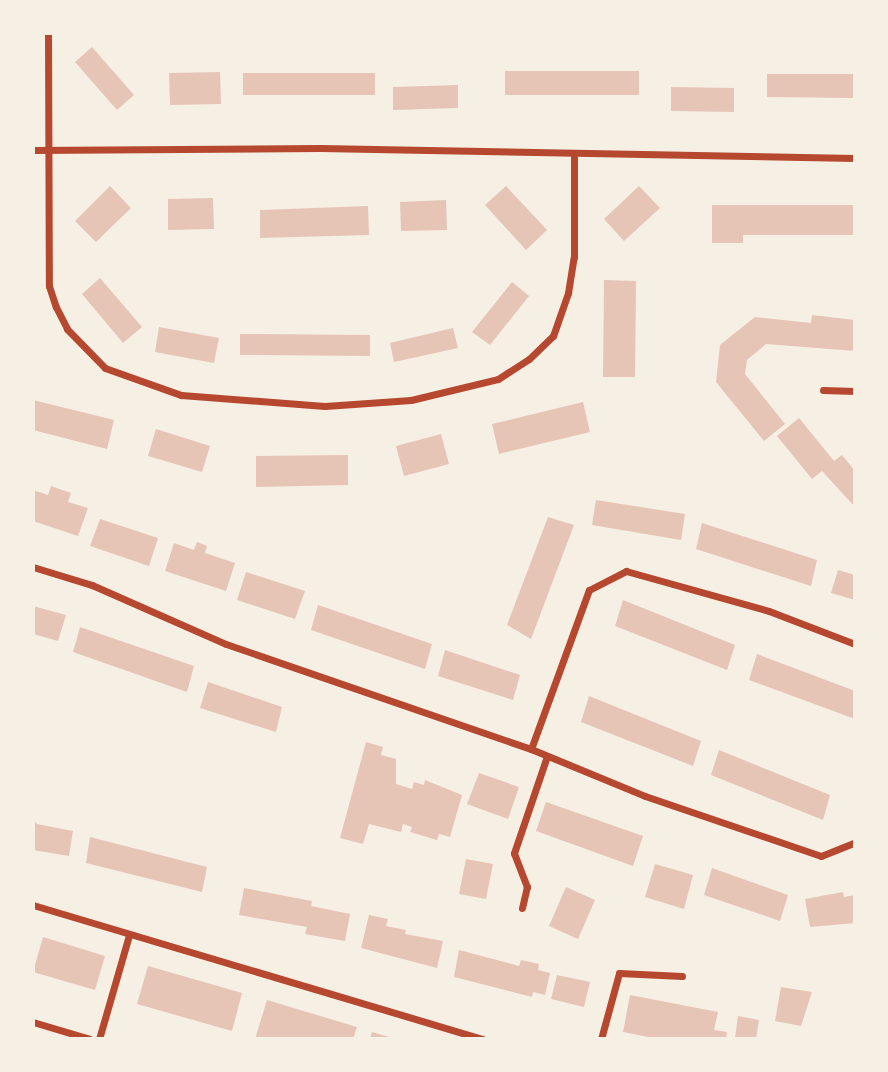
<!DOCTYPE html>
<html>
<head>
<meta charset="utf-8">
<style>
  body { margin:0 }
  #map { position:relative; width:888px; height:1072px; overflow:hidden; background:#f6efe4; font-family:Quicksand,sans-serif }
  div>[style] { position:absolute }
  .building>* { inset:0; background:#e6c5b7 }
  .minor>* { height:7px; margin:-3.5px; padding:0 3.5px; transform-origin:3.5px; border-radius:3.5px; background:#b5482f }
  span { translate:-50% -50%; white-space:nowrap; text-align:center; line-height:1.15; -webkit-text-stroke:7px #f6efe4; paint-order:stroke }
  .frame { position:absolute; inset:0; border:35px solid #f6efe4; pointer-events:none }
</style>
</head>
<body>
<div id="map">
  <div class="building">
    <div style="clip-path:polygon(92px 47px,134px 95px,117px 110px,75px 62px)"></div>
    <div style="clip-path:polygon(505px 71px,639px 71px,639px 95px,505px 95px)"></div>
    <div style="clip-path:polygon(220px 72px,221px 104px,170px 105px,169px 73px)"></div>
    <div style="clip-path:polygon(243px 73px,375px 73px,375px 95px,243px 95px)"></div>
    <div style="clip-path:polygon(767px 74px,855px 74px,855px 98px,767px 97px)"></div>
    <div style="clip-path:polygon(458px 85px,458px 108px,393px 110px,393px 87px)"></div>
    <div style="clip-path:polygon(671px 87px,734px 88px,734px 112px,671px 111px)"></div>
    <div style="clip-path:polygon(110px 186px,131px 208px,96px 242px,75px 221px)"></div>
    <div style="clip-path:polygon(506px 186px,547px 230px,526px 250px,485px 205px)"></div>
    <div style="clip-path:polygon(639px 186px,660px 208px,624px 241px,604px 219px)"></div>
    <div style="clip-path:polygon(213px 198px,214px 229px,168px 230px,168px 199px)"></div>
    <div style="clip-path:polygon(446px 200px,447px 230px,401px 231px,400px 202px)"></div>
    <div style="clip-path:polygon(712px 205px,855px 205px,855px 235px,743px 235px,743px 243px,712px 243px)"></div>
    <div style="clip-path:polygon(368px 206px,369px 235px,260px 238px,260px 210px)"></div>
    <div style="clip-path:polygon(100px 278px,142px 327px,123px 343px,82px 294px)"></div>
    <div style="clip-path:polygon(604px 280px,636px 281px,635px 377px,603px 377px)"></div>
    <div style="clip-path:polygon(512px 282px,529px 296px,490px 345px,472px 332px)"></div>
    <div style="clip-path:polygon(812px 315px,855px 320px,855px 351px,766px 344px,747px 360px,745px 374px,785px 424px,764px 441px,716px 382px,720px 345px,755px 317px,811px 323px)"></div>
    <div style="clip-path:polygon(159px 327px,219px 338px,214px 363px,155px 352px)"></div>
    <div style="clip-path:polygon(453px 328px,458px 348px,394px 362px,390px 343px)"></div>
    <div style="clip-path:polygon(240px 334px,370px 335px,370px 356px,240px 355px)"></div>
    <div style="clip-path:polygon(33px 400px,114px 420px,107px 449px,33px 430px)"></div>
    <div style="clip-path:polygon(583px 402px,590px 432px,499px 454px,492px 424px)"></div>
    <div style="clip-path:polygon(799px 418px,834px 461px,842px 455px,855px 471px,855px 507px,822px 471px,812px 479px,777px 436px)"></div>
    <div style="clip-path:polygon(156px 429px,210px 446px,202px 472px,148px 456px)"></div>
    <div style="clip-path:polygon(441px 434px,449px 464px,404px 476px,396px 446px)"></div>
    <div style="clip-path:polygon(348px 455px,348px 485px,256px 487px,256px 456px)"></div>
    <div style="clip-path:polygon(51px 486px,71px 493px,68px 502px,88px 508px,78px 536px,33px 521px,33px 490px,48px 495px)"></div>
    <div style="clip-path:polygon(596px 500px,685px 514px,681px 540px,592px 525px)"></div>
    <div style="clip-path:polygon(548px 517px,574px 525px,531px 639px,507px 625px)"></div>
    <div style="clip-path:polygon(100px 519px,158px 538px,149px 566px,90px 546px)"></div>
    <div style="clip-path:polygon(702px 523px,817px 560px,811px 586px,696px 549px)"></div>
    <div style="clip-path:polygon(197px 542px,207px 546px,205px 553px,235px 563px,226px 591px,165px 571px,174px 543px,194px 550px)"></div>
    <div style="clip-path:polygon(838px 570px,855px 575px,855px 600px,831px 593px)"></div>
    <div style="clip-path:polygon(246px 572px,305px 591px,295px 619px,237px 600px)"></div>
    <div style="clip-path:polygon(623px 600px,735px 645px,727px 670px,615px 626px)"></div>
    <div style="clip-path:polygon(318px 605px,432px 644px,425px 669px,311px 630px)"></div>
    <div style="clip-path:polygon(33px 606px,66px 615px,58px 641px,33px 634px)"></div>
    <div style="clip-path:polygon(80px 627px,194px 666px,187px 692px,73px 652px)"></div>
    <div style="clip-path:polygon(445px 650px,520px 675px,513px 700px,438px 676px)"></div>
    <div style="clip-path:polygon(757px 654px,855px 691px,855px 719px,749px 680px)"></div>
    <div style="clip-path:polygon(208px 682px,282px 707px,276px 732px,200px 708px)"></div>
    <div style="clip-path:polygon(589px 696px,701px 741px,693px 766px,581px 722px)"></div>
    <div style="clip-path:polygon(366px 742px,383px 747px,381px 755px,396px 759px,396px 784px,412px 789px,414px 782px,424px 785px,425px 780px,462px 795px,450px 837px,439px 834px,437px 840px,410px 832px,412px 827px,403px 824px,401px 832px,369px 824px,363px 844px,340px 838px)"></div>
    <div style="clip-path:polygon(719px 750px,830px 795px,823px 820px,711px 775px)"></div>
    <div style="clip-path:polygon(479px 773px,519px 787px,508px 819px,467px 804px)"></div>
    <div style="clip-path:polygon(546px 802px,643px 836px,633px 866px,536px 831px)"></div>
    <div style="clip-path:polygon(33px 819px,37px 824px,73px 831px,69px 856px,33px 850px)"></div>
    <div style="clip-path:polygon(90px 837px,207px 867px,202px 892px,86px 863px)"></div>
    <div style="clip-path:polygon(466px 859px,493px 864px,486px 899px,459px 894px)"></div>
    <div style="clip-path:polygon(655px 864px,693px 875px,684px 909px,645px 897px)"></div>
    <div style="clip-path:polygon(712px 868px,788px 895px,780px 921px,704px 895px)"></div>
    <div style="clip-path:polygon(566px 887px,595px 900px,578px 939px,549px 926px)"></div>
    <div style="clip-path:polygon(244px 888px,312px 901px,311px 906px,350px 914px,345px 941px,305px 934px,307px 927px,239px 915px)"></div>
    <div style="clip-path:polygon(843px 892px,844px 897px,855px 895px,855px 923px,810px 927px,805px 899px)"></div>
    <div style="clip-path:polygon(369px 915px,388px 919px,386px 926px,406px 930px,405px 934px,443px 941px,437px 968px,361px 948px)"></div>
    <div style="clip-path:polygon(43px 937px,105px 956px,95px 990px,33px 972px)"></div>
    <div style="clip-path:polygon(459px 950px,519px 966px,521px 960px,539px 964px,538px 970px,550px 973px,545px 995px,533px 992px,532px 997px,454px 977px)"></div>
    <div style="clip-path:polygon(148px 966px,242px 993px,232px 1031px,137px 1004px)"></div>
    <div style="clip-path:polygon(557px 975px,590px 982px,584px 1007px,551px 999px)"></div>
    <div style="clip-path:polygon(781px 987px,812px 992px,801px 1026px,775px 1021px)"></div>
    <div style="clip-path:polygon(630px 995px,718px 1012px,714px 1030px,727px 1032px,726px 1039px,658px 1039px,623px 1032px)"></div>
    <div style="clip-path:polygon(267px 1000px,357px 1027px,353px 1039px,255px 1039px)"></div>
    <div style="clip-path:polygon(738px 1016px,759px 1020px,756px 1039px,735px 1038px)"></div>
    <div style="clip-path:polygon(372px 1032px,393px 1038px,393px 1039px,370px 1039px)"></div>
  </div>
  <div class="minor">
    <div style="left:48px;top:33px;width:253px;rotate:89.8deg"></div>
    <div style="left:49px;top:286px;width:22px;rotate:72deg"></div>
    <div style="left:56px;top:307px;width:25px;rotate:63deg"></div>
    <div style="left:67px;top:329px;width:54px;rotate:45.7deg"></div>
    <div style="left:105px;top:368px;width:81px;rotate:19.6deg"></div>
    <div style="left:181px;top:395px;width:144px;rotate:4.4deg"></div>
    <div style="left:325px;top:406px;width:86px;rotate:-4deg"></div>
    <div style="left:411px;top:400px;width:89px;rotate:-13.6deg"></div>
    <div style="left:498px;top:379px;width:37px;rotate:-33deg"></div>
    <div style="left:529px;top:359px;width:33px;rotate:-44deg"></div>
    <div style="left:553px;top:336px;width:46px;rotate:-70.8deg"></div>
    <div style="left:568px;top:293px;width:36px;rotate:-81deg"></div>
    <div style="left:574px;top:257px;width:104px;rotate:-90deg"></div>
    <div style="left:33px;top:150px;width:287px;rotate:-0.4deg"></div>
    <div style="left:320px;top:148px;width:535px;rotate:1.07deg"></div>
    <div style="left:823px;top:390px;width:32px;rotate:2deg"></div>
    <div style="left:33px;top:567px;width:62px;rotate:17deg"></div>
    <div style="left:92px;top:585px;width:146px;rotate:23.8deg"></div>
    <div style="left:226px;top:644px;width:323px;rotate:19deg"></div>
    <div style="left:531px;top:749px;width:123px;rotate:22.4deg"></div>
    <div style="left:645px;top:796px;width:186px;rotate:18.8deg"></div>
    <div style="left:821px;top:856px;width:37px;rotate:-22deg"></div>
    <div style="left:531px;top:749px;width:169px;rotate:-70deg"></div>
    <div style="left:589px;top:590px;width:42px;rotate:-27.2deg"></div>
    <div style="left:626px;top:571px;width:148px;rotate:15.6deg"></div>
    <div style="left:769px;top:611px;width:92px;rotate:21deg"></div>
    <div style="left:33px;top:905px;width:470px;rotate:16.6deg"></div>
    <div style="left:522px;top:908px;width:22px;rotate:-77deg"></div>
    <div style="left:527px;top:887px;width:36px;rotate:-111deg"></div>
    <div style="left:514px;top:853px;width:102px;rotate:-71.2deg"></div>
    <div style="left:33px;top:1022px;width:59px;rotate:16.6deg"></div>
    <div style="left:99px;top:1039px;width:108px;rotate:-73.9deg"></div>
    <div style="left:601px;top:1039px;width:68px;rotate:-74.7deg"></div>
    <div style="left:619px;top:973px;width:63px;rotate:2.7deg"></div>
  </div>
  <div class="frame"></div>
</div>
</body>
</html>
